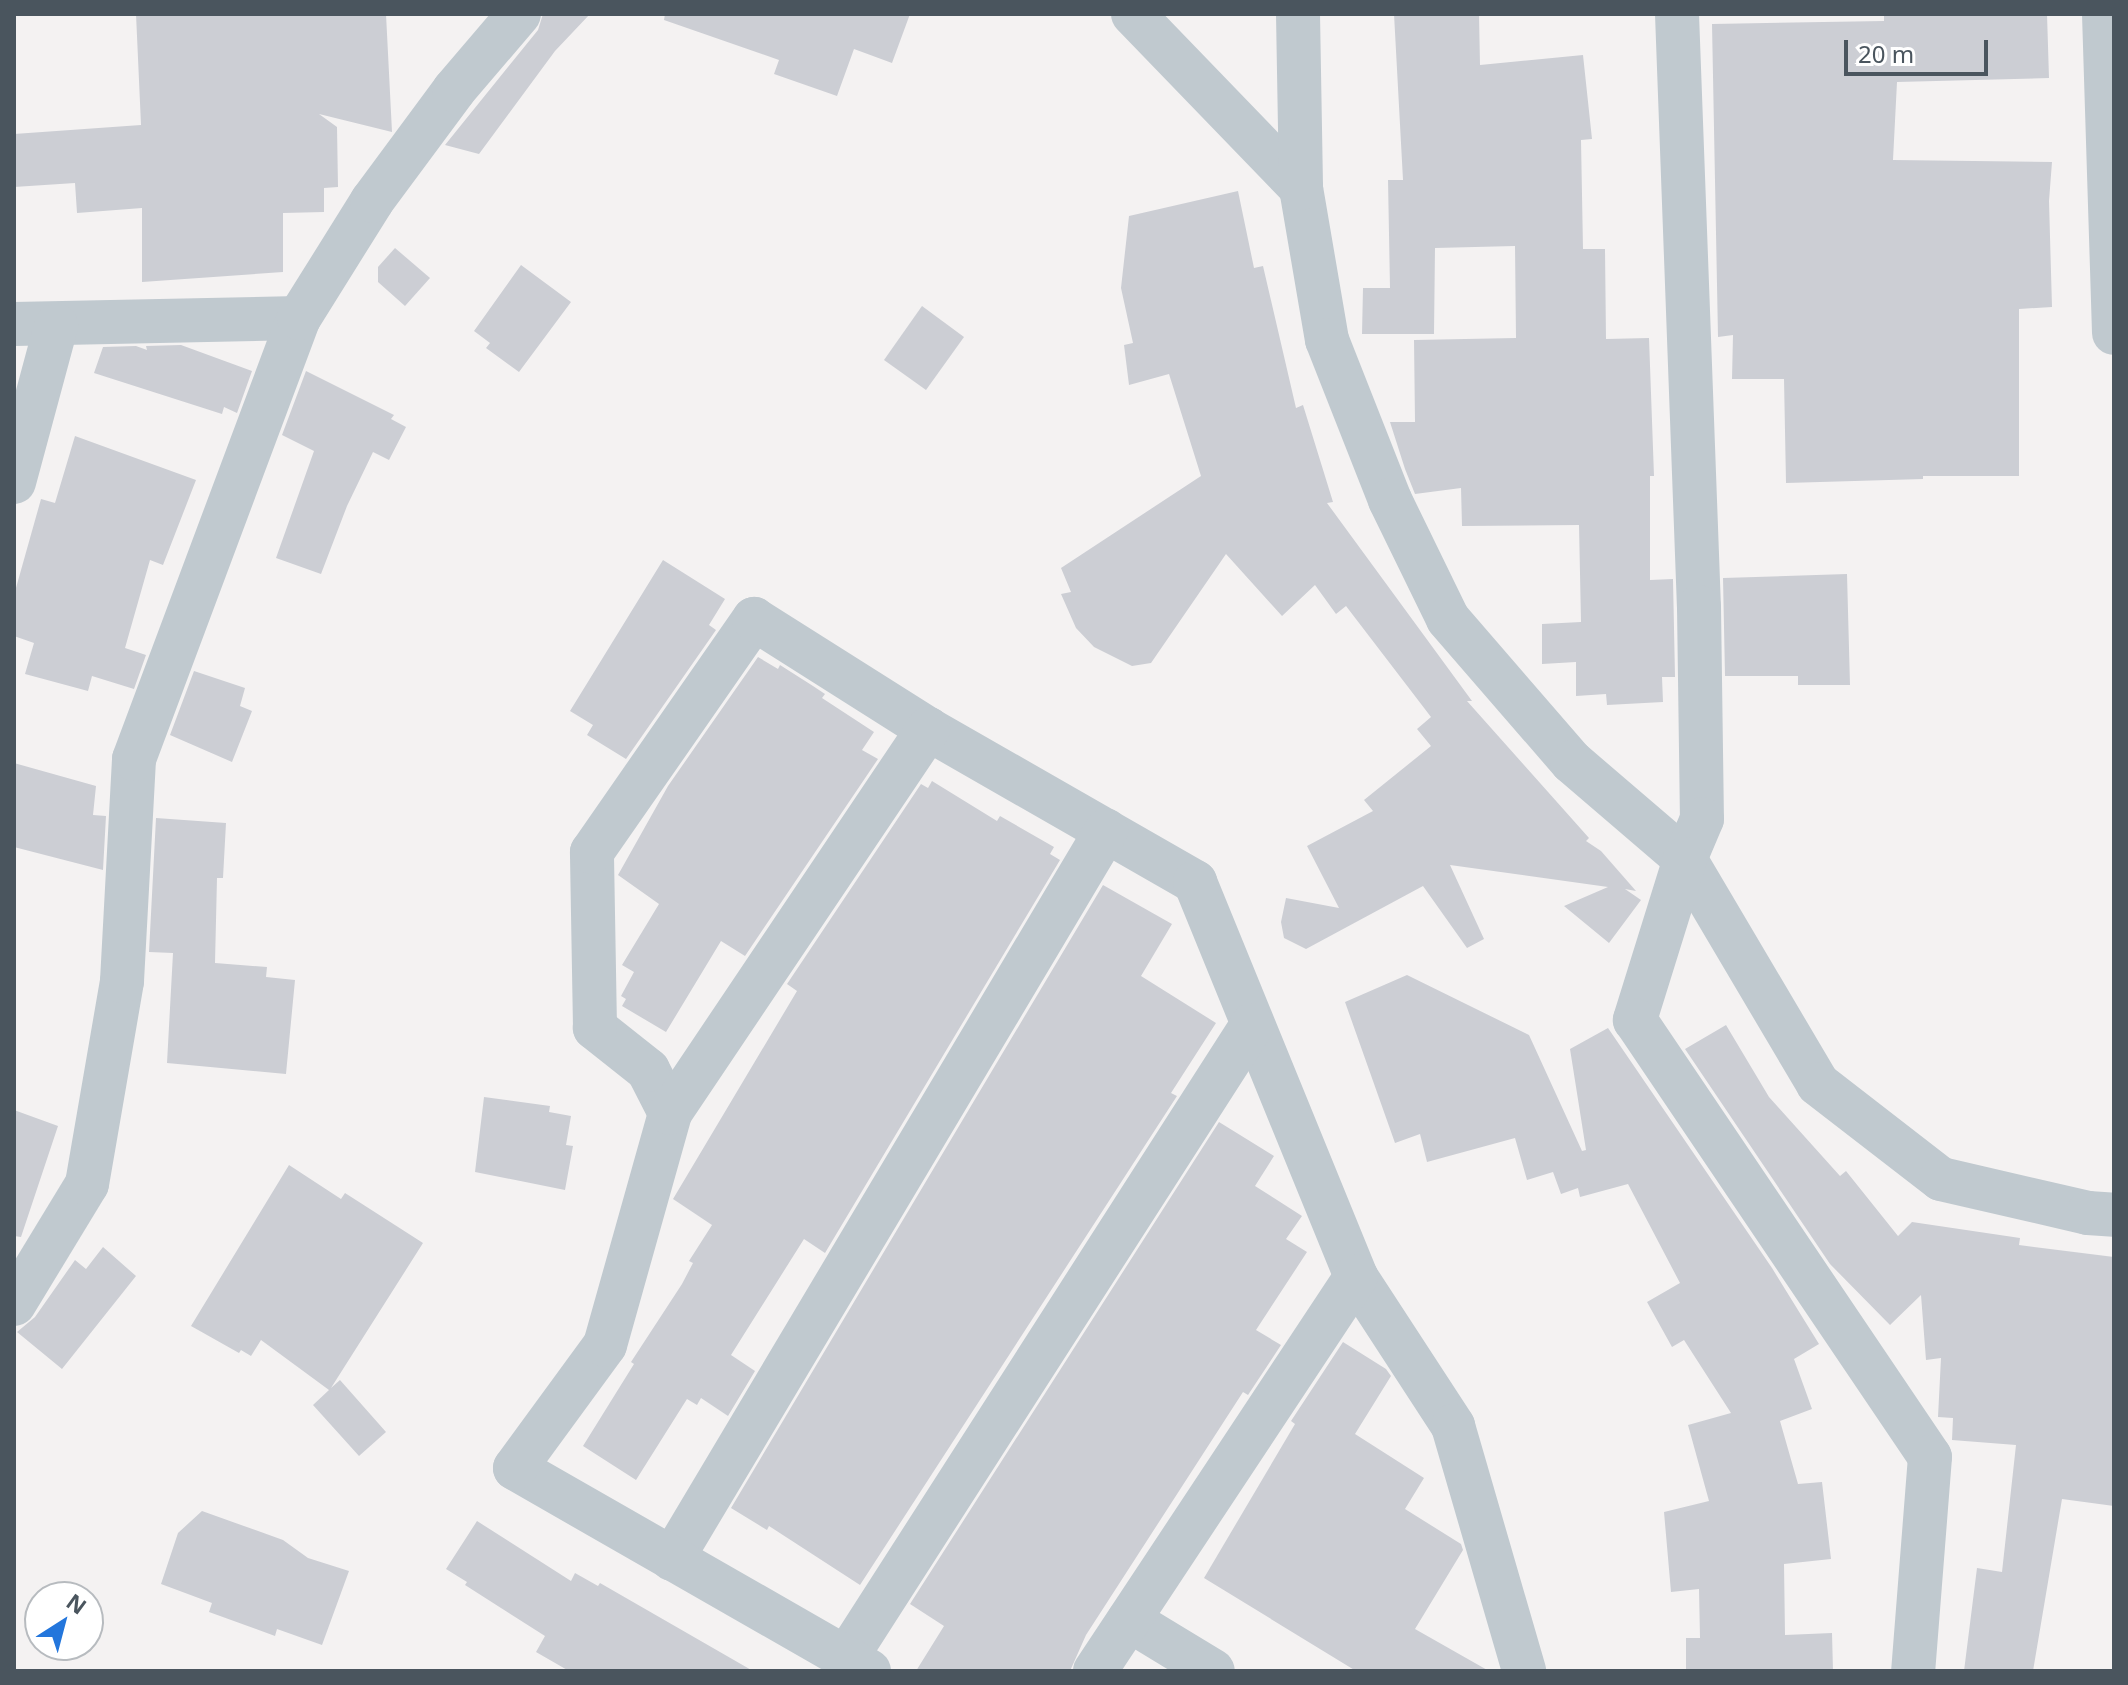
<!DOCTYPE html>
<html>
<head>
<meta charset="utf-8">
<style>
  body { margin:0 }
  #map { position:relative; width:2128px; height:1685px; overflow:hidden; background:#f4f2f2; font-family:"Noto Sans",sans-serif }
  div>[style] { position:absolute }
  .building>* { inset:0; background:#ccced4 }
  .minor>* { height:44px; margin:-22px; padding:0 22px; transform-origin:22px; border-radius:22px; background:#c0c9cf }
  span { translate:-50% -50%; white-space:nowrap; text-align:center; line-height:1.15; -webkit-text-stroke:6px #fff; paint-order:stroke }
  .frame { position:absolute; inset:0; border:16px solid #4a555e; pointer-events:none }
  .north { position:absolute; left:24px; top:1581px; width:80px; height:80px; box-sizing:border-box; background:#fff; border:2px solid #b7bbbf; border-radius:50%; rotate:36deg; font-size:22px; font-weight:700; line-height:32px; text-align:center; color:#4a555e }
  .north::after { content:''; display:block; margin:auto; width:28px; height:36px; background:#2376dc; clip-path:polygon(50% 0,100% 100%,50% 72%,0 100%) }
  .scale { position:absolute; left:1844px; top:40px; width:144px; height:36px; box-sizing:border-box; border:4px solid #4a555e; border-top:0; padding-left:10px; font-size:24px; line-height:28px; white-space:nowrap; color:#4a555e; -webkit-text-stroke:6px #fff; paint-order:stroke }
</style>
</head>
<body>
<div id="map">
  <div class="building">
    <div style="clip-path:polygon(136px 14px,386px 14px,392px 132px,319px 114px,337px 127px,338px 187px,324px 188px,324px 212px,283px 213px,283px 272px,142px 282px,142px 208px,77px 213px,75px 183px,14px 187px,14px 134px,141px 125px)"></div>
    <div style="clip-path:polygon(543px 14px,590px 14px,555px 51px,479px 154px,445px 145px,538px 30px)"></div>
    <div style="clip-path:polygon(665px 14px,910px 14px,892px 63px,854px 49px,837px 96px,774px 74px,779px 60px,664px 20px)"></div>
    <div style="clip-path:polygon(1394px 14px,1479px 14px,1480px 65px,1583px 55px,1592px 139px,1581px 140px,1583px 249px,1605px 249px,1606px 339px,1649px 338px,1654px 476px,1650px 476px,1650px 580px,1673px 579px,1675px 677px,1662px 677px,1663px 702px,1607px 705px,1606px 694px,1576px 696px,1576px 662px,1542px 664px,1542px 624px,1581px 622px,1579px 525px,1462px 526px,1461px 488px,1415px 494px,1405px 469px,1390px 422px,1415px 422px,1414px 340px,1516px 338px,1515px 246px,1435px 248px,1434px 334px,1362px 334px,1363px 288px,1390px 288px,1388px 180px,1403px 180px)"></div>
    <div style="clip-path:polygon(1884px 14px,2047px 14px,2049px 78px,1897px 82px,1893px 160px,2052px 162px,2049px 201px,2052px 307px,2019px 309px,2019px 476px,1923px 476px,1923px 479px,1786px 483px,1784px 379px,1732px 379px,1733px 335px,1718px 337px,1712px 24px,1884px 21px)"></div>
    <div style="clip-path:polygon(1238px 191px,1254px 268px,1263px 266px,1296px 408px,1303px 405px,1333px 502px,1327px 503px,1472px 701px,1467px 701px,1589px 838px,1586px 841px,1601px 851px,1636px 891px,1625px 889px,1641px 900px,1609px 943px,1564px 906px,1608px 887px,1450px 865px,1484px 939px,1467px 948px,1423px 886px,1306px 949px,1284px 938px,1281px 922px,1286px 898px,1339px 908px,1307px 846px,1373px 811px,1364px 800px,1431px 746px,1417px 729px,1431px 717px,1346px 606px,1336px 614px,1315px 585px,1282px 616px,1226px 554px,1151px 663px,1132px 666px,1094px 647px,1076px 628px,1061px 594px,1071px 592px,1061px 568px,1201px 476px,1169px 374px,1129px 385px,1124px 345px,1133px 343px,1121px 288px,1129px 216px)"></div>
    <div style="clip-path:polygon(395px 248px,430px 278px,405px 306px,378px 282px,378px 267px)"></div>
    <div style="clip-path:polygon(521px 265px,571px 302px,519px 372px,486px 348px,490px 343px,474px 331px)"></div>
    <div style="clip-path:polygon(922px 306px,964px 337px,926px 390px,884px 360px)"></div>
    <div style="clip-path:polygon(181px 345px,252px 371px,237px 413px,224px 407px,222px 414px,94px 373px,103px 347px,136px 346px,147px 350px,146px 346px)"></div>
    <div style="clip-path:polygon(306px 371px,394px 415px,391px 419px,406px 427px,389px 460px,373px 452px,347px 506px,321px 574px,276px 558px,314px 451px,282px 435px)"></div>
    <div style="clip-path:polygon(75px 436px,196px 480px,163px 565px,150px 560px,125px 648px,146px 655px,134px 689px,92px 676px,88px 691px,25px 674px,34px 643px,14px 636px,14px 595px,41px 499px,55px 503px)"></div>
    <div style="clip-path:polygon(663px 560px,725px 599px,709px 625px,716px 630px,626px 759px,587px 735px,593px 725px,570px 711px)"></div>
    <div style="clip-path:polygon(1847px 574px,1850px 685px,1798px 685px,1798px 676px,1725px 676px,1723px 578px)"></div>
    <div style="clip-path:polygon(758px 657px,778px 669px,780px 665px,813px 686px,825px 694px,822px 698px,874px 732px,862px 750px,878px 759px,745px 956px,721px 941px,666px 1032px,622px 1006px,626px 999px,621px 996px,634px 972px,622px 965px,659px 904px,618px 875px,668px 786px)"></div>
    <div style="clip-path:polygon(194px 671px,245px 688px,240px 706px,252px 711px,232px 762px,170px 735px)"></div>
    <div style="clip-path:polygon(14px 763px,96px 786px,93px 815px,106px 816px,103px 870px,14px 847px)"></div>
    <div style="clip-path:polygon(932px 781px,997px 821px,1000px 816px,1054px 847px,1050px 854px,1060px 860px,825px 1253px,804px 1239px,731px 1355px,755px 1371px,728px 1416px,701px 1398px,697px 1405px,687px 1399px,636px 1480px,583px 1446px,634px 1364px,631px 1362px,682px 1284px,693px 1263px,689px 1261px,712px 1225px,673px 1199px,797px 991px,787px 984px,921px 784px,928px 788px)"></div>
    <div style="clip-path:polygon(156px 818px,226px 823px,223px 878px,217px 878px,215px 963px,267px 967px,266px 977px,295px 980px,286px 1074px,167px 1063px,173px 953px,149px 952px)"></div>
    <div style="clip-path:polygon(1103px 885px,1172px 924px,1141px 976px,1216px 1023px,1171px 1093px,1177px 1096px,860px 1585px,769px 1526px,767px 1530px,731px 1508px)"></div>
    <div style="clip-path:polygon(1407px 975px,1529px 1035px,1582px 1151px,1586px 1150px,1570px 1049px,1608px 1028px,1772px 1268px,1819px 1344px,1794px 1359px,1812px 1409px,1780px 1421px,1798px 1484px,1822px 1482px,1831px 1559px,1784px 1564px,1785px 1635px,1832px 1633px,1833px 1671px,1686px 1671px,1686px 1638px,1700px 1638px,1699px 1589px,1671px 1592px,1664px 1512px,1709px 1501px,1688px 1425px,1731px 1413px,1684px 1340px,1672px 1347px,1647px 1302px,1680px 1283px,1628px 1184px,1580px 1197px,1578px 1188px,1561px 1194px,1553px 1172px,1527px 1180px,1515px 1138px,1427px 1162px,1420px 1134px,1395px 1143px,1345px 1002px)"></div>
    <div style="clip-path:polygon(1726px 1025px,1769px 1097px,1840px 1176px,1846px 1171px,1898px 1236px,1912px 1222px,2020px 1238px,2019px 1245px,2114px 1257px,2114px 1506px,2062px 1499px,2033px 1671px,1964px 1671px,1977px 1568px,2002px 1572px,2016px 1445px,1952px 1440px,1953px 1418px,1938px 1417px,1941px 1358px,1926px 1360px,1921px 1295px,1890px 1325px,1830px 1264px,1685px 1049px)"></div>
    <div style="clip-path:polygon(484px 1097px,550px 1106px,549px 1112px,571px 1116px,566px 1145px,573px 1146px,565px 1190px,475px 1172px)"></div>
    <div style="clip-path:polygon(14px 1110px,58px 1126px,21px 1237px,14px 1236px)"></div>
    <div style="clip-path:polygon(1219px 1122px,1274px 1156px,1255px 1186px,1302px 1216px,1286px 1239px,1307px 1252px,1256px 1330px,1281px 1345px,1248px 1395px,1243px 1392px,1086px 1635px,1070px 1671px,916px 1671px,944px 1626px,910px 1604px)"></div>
    <div style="clip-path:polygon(289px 1165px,341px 1199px,345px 1193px,423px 1243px,331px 1388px,340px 1380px,386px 1432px,359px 1456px,313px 1405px,329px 1390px,261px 1340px,251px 1356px,241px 1350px,239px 1353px,191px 1326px)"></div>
    <div style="clip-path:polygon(103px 1247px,136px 1276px,62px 1369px,17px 1332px,35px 1317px,75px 1260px,86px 1269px)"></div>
    <div style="clip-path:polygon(1343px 1342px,1386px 1369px,1391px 1376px,1355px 1434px,1424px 1478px,1405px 1509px,1461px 1544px,1463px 1550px,1415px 1629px,1489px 1671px,1356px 1671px,1204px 1578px,1295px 1424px,1291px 1421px)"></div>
    <div style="clip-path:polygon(202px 1511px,283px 1540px,308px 1558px,349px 1571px,322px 1645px,277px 1629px,275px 1636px,209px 1612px,212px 1603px,161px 1584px,178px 1533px)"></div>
    <div style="clip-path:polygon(477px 1521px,571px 1581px,575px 1573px,598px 1586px,600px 1583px,753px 1671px,569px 1671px,536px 1652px,545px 1636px,465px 1585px,467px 1582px,446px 1569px)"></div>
  </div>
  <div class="minor">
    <div style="left:1133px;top:14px;width:242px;rotate:46deg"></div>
    <div style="left:1301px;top:188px;width:154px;rotate:80.3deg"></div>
    <div style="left:1327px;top:340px;width:172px;rotate:68.5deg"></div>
    <div style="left:1390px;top:500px;width:132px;rotate:64deg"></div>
    <div style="left:1448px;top:619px;width:189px;rotate:49.1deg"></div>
    <div style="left:1572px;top:762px;width:149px;rotate:40.6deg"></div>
    <div style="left:1685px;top:859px;width:261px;rotate:59.4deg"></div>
    <div style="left:1818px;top:1084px;width:155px;rotate:37.7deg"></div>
    <div style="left:1941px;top:1179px;width:151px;rotate:13deg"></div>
    <div style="left:2088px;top:1213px;width:26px;rotate:4deg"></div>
    <div style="left:1298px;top:14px;width:174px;rotate:89deg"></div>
    <div style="left:1677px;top:14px;width:593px;rotate:87.88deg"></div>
    <div style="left:1699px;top:607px;width:212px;rotate:89.2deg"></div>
    <div style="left:1702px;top:819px;width:43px;rotate:113deg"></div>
    <div style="left:1685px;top:859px;width:169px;rotate:107.3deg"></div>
    <div style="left:1635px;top:1020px;width:527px;rotate:55.98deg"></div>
    <div style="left:1930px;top:1457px;width:215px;rotate:94.5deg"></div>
    <div style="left:2104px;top:14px;width:319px;rotate:88.2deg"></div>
    <div style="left:14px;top:324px;width:285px;rotate:-1.2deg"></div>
    <div style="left:14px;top:482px;width:162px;rotate:-74.9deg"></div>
    <div style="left:670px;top:1113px;width:48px;rotate:-117.1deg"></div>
    <div style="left:648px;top:1070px;width:68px;rotate:-141.6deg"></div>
    <div style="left:595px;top:1028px;width:176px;rotate:-91deg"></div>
    <div style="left:592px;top:852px;width:284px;rotate:-55.2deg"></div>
    <div style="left:754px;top:619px;width:206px;rotate:32.3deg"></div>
    <div style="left:928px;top:729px;width:308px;rotate:29.8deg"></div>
    <div style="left:1195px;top:882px;width:427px;rotate:67.8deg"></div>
    <div style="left:1356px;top:1277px;width:178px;rotate:56.9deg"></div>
    <div style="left:1453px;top:1426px;width:255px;rotate:73.8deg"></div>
    <div style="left:14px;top:1304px;width:140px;rotate:-58.7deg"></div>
    <div style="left:87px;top:1184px;width:206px;rotate:-80.2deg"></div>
    <div style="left:122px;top:981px;width:222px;rotate:-86.9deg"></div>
    <div style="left:134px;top:759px;width:471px;rotate:-69.5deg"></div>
    <div style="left:299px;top:318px;width:138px;rotate:-58deg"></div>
    <div style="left:372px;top:201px;width:138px;rotate:-53.5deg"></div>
    <div style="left:454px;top:90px;width:100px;rotate:-49.5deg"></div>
    <div style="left:672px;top:1559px;width:848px;rotate:-59.2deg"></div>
    <div style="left:1129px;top:1620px;width:98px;rotate:31.3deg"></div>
    <div style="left:846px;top:1658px;width:752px;rotate:-57.32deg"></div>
    <div style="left:869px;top:1671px;width:408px;rotate:-150.2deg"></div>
    <div style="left:515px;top:1468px;width:152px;rotate:-53.8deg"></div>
    <div style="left:605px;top:1345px;width:241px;rotate:-74.3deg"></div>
    <div style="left:670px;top:1113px;width:463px;rotate:-56.1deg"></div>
    <div style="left:1095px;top:1671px;width:473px;rotate:-56.5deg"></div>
  </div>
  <div class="frame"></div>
  <div class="north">N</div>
  <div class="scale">20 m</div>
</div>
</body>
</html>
